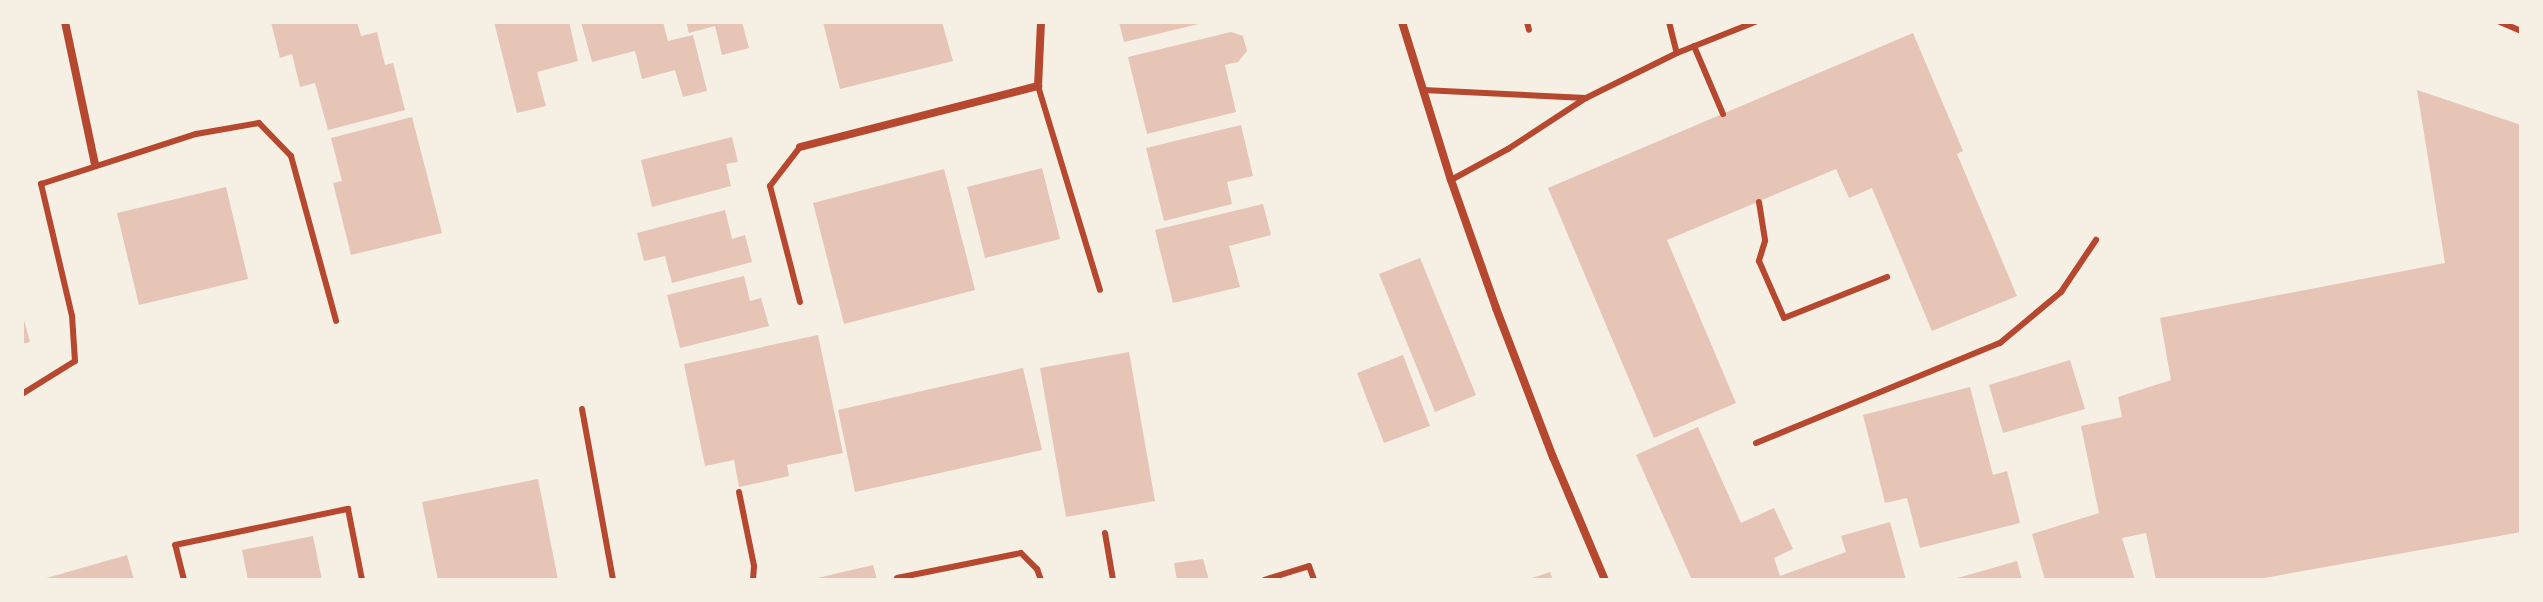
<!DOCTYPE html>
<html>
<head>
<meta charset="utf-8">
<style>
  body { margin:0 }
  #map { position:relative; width:2543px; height:602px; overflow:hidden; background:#f6efe4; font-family:Mulish,sans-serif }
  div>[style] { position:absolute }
  .building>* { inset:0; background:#e6c5b7 }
  .service>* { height:6px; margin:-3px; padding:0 3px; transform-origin:3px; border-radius:3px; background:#b5482f }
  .minor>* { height:8px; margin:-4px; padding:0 4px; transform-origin:4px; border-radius:4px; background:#b5482f }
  span { translate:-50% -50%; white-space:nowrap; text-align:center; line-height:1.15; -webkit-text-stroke:7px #f6efe4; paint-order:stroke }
  .frame { position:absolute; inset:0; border:24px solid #f6efe4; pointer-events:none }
</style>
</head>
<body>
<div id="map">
  <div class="building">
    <div style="clip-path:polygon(271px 22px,357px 22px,361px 36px,377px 32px,385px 65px,393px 63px,405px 110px,328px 130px,315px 83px,300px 87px,292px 54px,280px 58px)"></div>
    <div style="clip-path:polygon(494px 22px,569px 22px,578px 61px,537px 72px,546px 106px,517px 113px)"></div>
    <div style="clip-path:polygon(581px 22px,663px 22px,668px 41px,693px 35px,707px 91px,683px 97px,675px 70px,642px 79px,635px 51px,592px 62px)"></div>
    <div style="clip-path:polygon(686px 22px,742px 22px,749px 48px,722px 55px,715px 26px,689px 33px)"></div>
    <div style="clip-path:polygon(823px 22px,942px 22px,953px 61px,840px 89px)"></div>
    <div style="clip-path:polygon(1119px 22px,1203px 22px,1203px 23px,1124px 42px)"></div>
    <div style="clip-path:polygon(1231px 32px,1243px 36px,1247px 51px,1238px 62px,1225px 65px,1236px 112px,1147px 134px,1128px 57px)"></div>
    <div style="clip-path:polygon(1913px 33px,1963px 151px,1957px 154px,2017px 296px,1932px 331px,1872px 188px,1849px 198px,1836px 169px,1667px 240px,1736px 403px,1654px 438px,1548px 188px)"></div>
    <div style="clip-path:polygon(2417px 90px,2521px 125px,2521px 532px,2253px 580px,2156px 580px,2146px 533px,2122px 538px,2135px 580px,2045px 580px,2032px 534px,2099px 513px,2081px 426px,2122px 417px,2118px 397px,2171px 380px,2160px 318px,2445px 263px)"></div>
    <div style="clip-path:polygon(412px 117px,442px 233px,351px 255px,333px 183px,342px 181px,331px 138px)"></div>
    <div style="clip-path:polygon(1241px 125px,1253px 176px,1227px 182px,1232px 204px,1164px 221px,1146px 148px)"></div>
    <div style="clip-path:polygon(732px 137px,738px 162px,726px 164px,731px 186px,652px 207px,641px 160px)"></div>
    <div style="clip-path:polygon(1042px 168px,1060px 239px,985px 258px,967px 187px)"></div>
    <div style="clip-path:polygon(944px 169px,975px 290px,844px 324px,813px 203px)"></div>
    <div style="clip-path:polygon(226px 187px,248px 279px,139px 305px,117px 213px)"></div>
    <div style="clip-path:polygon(1263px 204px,1271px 235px,1229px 246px,1240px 287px,1173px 303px,1155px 230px)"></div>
    <div style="clip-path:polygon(725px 210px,732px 239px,745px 235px,752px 262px,672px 283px,665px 256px,644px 261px,637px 233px)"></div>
    <div style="clip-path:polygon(1420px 258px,1476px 395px,1435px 412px,1379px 274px)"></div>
    <div style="clip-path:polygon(744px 276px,750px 301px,761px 298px,769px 326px,680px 348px,667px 295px)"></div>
    <div style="clip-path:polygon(22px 313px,30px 342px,22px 344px)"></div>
    <div style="clip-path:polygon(818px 335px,843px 453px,787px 465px,789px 476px,739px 487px,734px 460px,705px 466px,684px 364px)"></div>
    <div style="clip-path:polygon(1129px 352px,1155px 501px,1066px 517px,1040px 368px)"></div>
    <div style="clip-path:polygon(1403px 355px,1430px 426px,1384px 443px,1357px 373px)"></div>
    <div style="clip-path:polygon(2070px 360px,2085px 409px,2003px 433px,1989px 385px)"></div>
    <div style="clip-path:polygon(1023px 368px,1042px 450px,855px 492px,838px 410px)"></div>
    <div style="clip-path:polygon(1970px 387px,1993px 475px,2007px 471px,2020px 523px,1920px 548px,1907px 498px,1885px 503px,1863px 415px)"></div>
    <div style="clip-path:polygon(1698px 427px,1741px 523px,1774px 508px,1793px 549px,1774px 558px,1780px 576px,1846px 552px,1841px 536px,1890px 522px,1906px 580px,1692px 580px,1636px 455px)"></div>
    <div style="clip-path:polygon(538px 479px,558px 580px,438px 580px,422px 502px)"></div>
    <div style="clip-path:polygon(313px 536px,322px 580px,248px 580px,242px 550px)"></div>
    <div style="clip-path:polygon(127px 555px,134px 580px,43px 580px,43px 579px)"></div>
    <div style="clip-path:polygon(1203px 559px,1209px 580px,1177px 580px,1174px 563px)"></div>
    <div style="clip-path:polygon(2017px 561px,2022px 580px,1954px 580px,1954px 579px)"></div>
    <div style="clip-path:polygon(873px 565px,877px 580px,813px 580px,813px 579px)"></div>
    <div style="clip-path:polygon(1550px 572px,1553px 580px,1529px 580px,1529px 579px)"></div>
  </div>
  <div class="service">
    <div style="left:1527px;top:22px;width:8px;rotate:76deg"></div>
    <div style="left:1669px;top:22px;width:32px;rotate:76deg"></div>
    <div style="left:2500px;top:22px;width:23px;rotate:23deg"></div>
    <div style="left:1694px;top:46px;width:74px;rotate:66.9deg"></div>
    <div style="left:1038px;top:86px;width:213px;rotate:73.1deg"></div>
    <div style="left:1423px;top:90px;width:163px;rotate:2.8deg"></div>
    <div style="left:1451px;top:180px;width:65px;rotate:-28.5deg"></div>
    <div style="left:1508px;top:149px;width:93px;rotate:-33.2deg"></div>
    <div style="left:1586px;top:98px;width:102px;rotate:-26.3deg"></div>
    <div style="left:1677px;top:53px;width:84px;rotate:-21.7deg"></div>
    <div style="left:1759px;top:202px;width:39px;rotate:81deg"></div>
    <div style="left:1765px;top:241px;width:21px;rotate:107deg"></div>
    <div style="left:1759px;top:261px;width:62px;rotate:66.3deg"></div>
    <div style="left:1784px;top:318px;width:111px;rotate:-21.7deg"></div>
    <div style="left:800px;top:302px;width:120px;rotate:-104.5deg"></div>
    <div style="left:770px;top:186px;width:49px;rotate:-52.4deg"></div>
    <div style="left:22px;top:394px;width:62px;rotate:-31.9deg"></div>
    <div style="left:75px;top:361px;width:45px;rotate:-93.8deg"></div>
    <div style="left:72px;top:316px;width:136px;rotate:-103.2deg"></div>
    <div style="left:41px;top:184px;width:163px;rotate:-17.9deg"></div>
    <div style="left:196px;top:134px;width:64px;rotate:-9.9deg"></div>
    <div style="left:259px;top:123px;width:46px;rotate:45.9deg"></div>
    <div style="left:291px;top:156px;width:171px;rotate:74.7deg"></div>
    <div style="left:582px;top:409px;width:174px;rotate:79.7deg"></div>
    <div style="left:1756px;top:443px;width:264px;rotate:-22.3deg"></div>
    <div style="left:2000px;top:343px;width:80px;rotate:-39.9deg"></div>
    <div style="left:2061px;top:292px;width:63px;rotate:-56.1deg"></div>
    <div style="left:739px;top:492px;width:76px;rotate:78.5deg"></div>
    <div style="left:754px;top:566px;width:14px;rotate:94deg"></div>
    <div style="left:1105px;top:533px;width:48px;rotate:80.3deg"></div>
    <div style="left:897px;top:578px;width:126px;rotate:-11.4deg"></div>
    <div style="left:1021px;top:553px;width:23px;rotate:45deg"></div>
    <div style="left:1037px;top:569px;width:12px;rotate:70deg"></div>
    <div style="left:184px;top:580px;width:36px;rotate:-104deg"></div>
    <div style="left:175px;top:545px;width:177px;rotate:-11.8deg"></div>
    <div style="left:348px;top:509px;width:72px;rotate:78.8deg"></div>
    <div style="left:1264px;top:580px;width:47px;rotate:-17.3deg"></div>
    <div style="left:1309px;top:566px;width:15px;rotate:70deg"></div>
  </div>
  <div class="minor">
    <div style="left:65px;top:22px;width:145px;rotate:78.1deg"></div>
    <div style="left:1402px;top:22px;width:165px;rotate:72.8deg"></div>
    <div style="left:1451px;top:180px;width:136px;rotate:70.6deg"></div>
    <div style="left:1496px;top:308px;width:160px;rotate:69.1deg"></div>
    <div style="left:1553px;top:457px;width:134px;rotate:67.1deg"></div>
    <div style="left:800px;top:147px;width:246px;rotate:-14.4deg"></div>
    <div style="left:1038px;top:86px;width:64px;rotate:-87.3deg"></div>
  </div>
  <div class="frame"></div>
</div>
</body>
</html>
